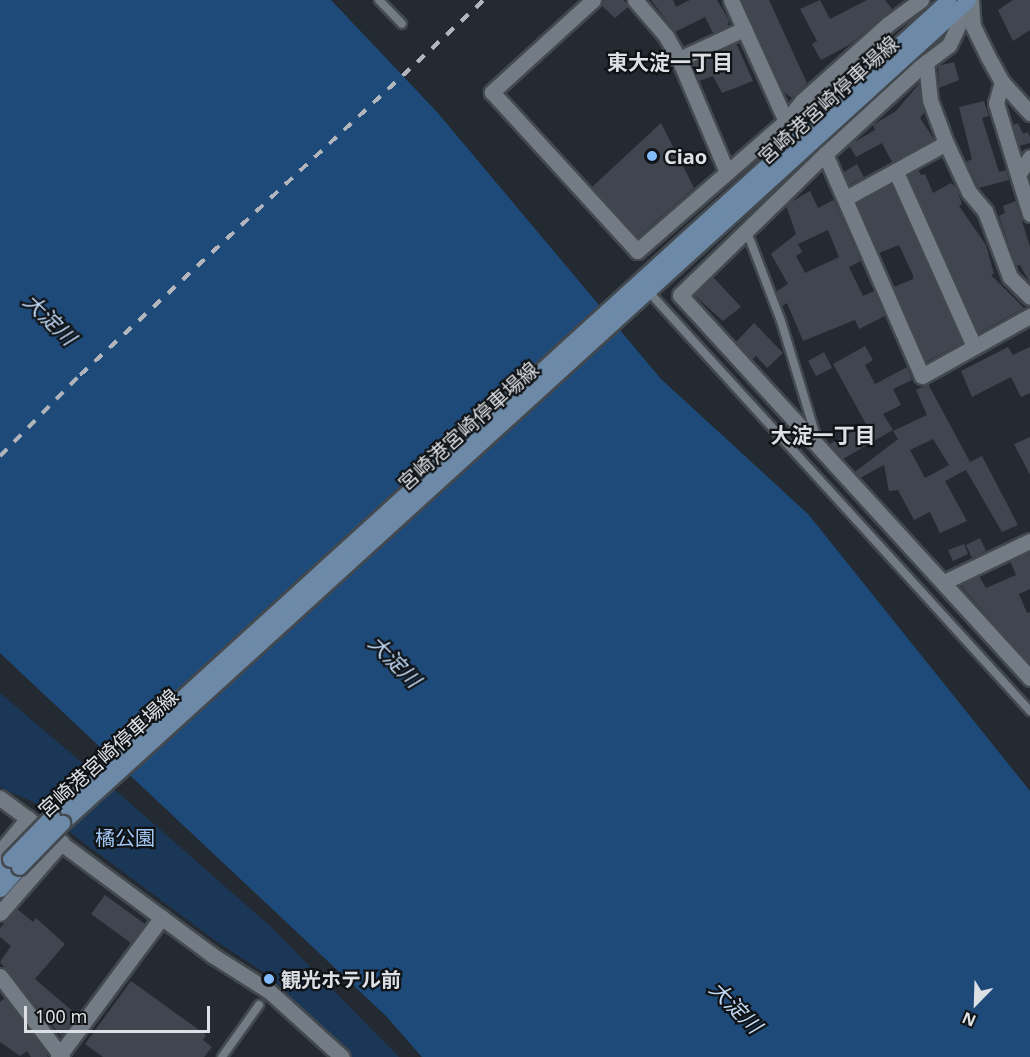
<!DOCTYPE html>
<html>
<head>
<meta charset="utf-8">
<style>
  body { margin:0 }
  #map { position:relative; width:1030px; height:1057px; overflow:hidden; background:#242a32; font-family:"Noto Sans","Noto Sans JP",sans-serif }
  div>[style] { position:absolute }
  .green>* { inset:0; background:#1a3757 }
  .water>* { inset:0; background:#1e4a79 }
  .building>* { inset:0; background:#40464f }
  .roads { filter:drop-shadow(2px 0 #43494e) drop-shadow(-2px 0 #43494e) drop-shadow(0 2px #43494e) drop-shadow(0 -2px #43494e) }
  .service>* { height:8px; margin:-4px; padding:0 4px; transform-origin:4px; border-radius:4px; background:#737b84 }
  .minor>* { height:15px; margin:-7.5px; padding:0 7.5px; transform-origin:7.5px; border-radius:7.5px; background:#737b84 }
  .tertiary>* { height:15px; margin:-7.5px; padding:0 7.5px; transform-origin:7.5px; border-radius:7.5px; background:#737b84 }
  .secondary>* { height:15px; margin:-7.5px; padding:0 7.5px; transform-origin:7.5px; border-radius:7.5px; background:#6c89a8 }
  .rail>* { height:4px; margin-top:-2px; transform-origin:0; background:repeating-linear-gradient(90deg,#b2b6bc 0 10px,transparent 0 20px) }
  .bridges { filter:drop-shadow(2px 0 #43494e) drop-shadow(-2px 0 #43494e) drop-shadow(0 2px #43494e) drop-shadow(0 -2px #43494e) }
  .secondary-bridge>* { height:15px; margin:-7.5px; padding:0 7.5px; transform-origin:7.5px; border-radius:7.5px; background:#6c89a8 }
  .dots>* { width:16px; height:16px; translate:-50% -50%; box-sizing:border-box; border:3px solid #101316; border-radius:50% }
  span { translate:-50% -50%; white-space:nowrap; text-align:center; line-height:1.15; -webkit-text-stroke:4.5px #101316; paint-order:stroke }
  .street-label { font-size:20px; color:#dde1e6 }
  .poi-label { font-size:20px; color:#dde1e6; font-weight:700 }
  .left { translate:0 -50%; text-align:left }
  .park-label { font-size:20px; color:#a1c6f2 }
  .neighbourhood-label { font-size:21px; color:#dde1e6; font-weight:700 }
  .water-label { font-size:21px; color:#c1daf8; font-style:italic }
  .north { position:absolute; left:946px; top:973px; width:60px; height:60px; -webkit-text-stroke:4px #101316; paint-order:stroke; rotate:203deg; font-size:16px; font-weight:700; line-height:24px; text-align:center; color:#dde1e6 }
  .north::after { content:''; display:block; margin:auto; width:21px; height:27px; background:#dde1e6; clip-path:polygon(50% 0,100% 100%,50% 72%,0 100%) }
  .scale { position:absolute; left:24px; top:1006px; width:186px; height:27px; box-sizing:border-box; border:3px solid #dde1e6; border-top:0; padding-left:8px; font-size:18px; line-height:21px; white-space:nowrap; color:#dde1e6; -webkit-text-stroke:4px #101316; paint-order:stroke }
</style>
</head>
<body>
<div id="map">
  <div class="green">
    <div style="clip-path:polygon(0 693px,86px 766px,44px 807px,0 787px)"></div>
    <div style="clip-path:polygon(114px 789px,271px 927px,399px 1057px,350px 1057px,271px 977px,216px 941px,68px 831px)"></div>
  </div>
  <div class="water">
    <div style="clip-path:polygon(0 0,331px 0,437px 112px,661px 379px,808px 514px,1030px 791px,1030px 1057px,422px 1057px,385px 1015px,0 653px)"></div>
  </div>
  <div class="building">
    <div style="clip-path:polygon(603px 0,624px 0,628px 7px,615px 18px,601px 5px)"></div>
    <div style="clip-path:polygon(651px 0,673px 0,676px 7px,690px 0,717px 0,729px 20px,728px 26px,713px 33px,705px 17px,675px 32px)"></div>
    <div style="clip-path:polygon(742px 0,769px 0,807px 83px,792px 98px,784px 92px)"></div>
    <div style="clip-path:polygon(820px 0,830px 19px,867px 0,885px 0,892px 9px,849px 45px,821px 60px,812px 44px,817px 41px,800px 9px)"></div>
    <div style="clip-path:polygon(1013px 0,1030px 0,1030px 30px,1013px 41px,998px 10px)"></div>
    <div style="clip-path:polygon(736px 43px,753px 81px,722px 93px,713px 76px,699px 81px,692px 64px)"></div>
    <div style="clip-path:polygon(954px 62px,959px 80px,939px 88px,938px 66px)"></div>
    <div style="clip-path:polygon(919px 84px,924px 113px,920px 118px,934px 139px,892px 162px,882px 143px,856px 157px,849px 145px,875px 130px,873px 125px,896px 111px)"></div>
    <div style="clip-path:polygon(984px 101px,989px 116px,982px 118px,999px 172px,1006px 170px,1009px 180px,979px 188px,966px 162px,972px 159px,959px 107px)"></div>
    <div style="clip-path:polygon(661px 123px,694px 188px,638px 237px,592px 187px)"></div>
    <div style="clip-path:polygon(1018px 123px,1023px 134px,1028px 132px,1030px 137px,1030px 143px,1019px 146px,1013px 125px)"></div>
    <div style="clip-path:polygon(857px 164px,864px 177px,849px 185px,844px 172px)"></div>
    <div style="clip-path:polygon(918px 170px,921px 175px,925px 174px,933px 193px,951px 183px,956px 187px,962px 204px,959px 206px,986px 245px,994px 274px,991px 275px,1024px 308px,979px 333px,908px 175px)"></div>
    <div style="clip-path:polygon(891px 184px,962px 343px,926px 362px,894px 287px,913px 279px,913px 275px,899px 245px,879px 253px,857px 203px)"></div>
    <div style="clip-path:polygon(evenodd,810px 191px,818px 208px,834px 200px,861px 261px,849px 267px,863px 296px,874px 291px,885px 316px,859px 329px,855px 320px,803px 341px,787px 303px,782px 306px,776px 292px,788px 284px,771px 254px,796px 234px,786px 205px,810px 191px,828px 230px,839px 257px,805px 273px,796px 256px,802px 252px,798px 244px,828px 230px)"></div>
    <div style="clip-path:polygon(1016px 201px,1030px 247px,1030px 283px,1020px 265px,1016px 266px,999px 216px,1005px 213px,1003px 206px)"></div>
    <div style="clip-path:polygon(713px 277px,741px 307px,723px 321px,694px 295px)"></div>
    <div style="clip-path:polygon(754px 323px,783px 353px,767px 368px,756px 356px,752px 360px,736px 342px)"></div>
    <div style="clip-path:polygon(865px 346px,873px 360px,865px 365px,875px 384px,907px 367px,912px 380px,893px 389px,901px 405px,883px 414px,893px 430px,843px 459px,830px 444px,866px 424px,833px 364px)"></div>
    <div style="clip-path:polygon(1008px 347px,1013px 355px,1030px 347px,1030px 393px,1021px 397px,1011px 377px,972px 397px,961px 371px)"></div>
    <div style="clip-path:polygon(824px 352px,832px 368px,816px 376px,808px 361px)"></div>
    <div style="clip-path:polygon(evenodd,928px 384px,970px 462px,982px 456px,1018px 525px,1002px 532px,966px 470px,945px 481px,967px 521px,940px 533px,930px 512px,914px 520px,898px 490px,889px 491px,884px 465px,860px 478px,855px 472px,898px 439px,893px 431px,927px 415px,916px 390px,928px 384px,933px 439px,949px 465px,925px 478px,910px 450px,933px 439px)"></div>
    <div style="clip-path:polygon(1030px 437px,1030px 475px,1014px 444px)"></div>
    <div style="clip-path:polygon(980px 538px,986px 551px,972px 558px,966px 545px)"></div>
    <div style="clip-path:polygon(964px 544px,968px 554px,953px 561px,948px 550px)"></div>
    <div style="clip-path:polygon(1030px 552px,1030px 589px,1019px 594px,1027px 613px,1030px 612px,1030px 664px,961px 586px,979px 576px,986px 588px,1016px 575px,1010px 561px)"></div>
    <div style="clip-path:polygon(105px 895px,145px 924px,131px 943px,91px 914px)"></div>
    <div style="clip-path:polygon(17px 909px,33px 922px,36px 918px,65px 944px,35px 979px,77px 1015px,61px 1036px,0 962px,11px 946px,0 937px,0 928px)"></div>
    <div style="clip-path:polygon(131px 981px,206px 1035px,203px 1040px,212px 1047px,204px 1057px,103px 1057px,85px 1044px)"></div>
    <div style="clip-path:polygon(5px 998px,45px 1051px,48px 1057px,31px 1057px,27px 1051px,20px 1056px,0 1042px,0 1002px)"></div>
  </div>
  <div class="roads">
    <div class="service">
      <div style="left:379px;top:0;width:33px;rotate:46deg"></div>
      <div style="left:747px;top:232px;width:95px;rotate:69.1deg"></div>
      <div style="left:781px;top:321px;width:127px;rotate:73.1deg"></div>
      <div style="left:648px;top:291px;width:568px;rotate:47.71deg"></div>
      <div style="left:222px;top:1057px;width:64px;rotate:-54.6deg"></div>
    </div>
    <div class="minor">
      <div style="left:593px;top:0;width:137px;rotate:137.7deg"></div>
      <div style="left:492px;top:92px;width:215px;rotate:47.6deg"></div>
      <div style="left:635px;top:0;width:48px;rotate:49.3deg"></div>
      <div style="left:666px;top:36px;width:26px;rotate:61deg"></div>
      <div style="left:679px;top:59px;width:123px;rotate:67deg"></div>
      <div style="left:731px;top:0;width:133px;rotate:65.6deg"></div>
      <div style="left:786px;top:121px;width:26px;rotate:-51deg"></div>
      <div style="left:802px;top:101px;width:115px;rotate:-41.8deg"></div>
      <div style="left:888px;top:24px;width:41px;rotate:-36deg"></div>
      <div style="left:969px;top:2px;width:47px;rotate:114.9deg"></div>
      <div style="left:949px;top:45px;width:38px;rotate:143deg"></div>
      <div style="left:919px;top:68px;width:127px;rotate:137.5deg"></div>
      <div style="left:825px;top:154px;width:242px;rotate:66.4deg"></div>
      <div style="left:922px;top:376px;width:124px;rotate:-29.1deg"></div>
      <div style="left:679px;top:59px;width:72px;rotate:-24.8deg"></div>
      <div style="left:926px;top:62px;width:38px;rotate:84deg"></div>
      <div style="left:930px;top:100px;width:46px;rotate:69.6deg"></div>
      <div style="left:946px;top:143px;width:54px;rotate:64.9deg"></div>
      <div style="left:969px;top:192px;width:25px;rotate:50deg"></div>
      <div style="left:985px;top:211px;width:71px;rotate:69.3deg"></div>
      <div style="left:1010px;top:277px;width:28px;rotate:45deg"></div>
      <div style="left:1002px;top:82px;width:22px;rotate:106deg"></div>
      <div style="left:996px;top:103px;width:116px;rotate:73deg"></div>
      <div style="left:896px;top:172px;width:191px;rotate:65.9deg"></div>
      <div style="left:1019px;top:173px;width:19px;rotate:-55deg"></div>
      <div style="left:846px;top:198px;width:114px;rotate:-28.8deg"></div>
      <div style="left:680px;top:295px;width:519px;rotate:47.58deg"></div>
      <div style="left:944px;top:582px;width:95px;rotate:-25.5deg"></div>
      <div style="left:0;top:976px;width:102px;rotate:52.6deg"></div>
      <div style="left:58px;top:1057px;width:174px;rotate:-53.4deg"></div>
    </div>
    <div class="tertiary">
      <div style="left:971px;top:0;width:26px;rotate:86deg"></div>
      <div style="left:973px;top:26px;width:32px;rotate:64deg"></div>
      <div style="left:987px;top:55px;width:31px;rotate:61deg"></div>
      <div style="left:1002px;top:82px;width:42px;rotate:47.9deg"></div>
      <div style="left:637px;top:251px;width:198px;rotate:-41.1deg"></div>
      <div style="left:680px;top:295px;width:202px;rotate:-44.2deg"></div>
      <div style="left:0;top:798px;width:264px;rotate:36.5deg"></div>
      <div style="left:212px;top:955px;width:67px;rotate:32.3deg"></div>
      <div style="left:269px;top:991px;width:98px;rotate:42.1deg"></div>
      <div style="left:0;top:852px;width:44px;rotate:-50.5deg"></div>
      <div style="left:0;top:913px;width:94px;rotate:-48.9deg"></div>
    </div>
    <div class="secondary">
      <div style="left:52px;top:816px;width:1212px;rotate:-42.32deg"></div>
      <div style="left:62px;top:823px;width:1224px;rotate:-42.25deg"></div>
      <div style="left:0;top:871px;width:16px;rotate:-50deg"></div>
      <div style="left:0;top:889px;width:29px;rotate:-49deg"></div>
    </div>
  </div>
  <div class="rail">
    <div style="left:0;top:456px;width:114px;rotate:-45.4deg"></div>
    <div style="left:80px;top:375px;width:551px;rotate:-42.87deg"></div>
  </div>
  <div class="bridges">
    <div class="secondary-bridge">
      <div style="left:10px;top:859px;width:60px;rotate:-45.7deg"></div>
      <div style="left:19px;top:867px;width:62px;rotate:-45.7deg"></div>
    </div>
  </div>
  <div class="dots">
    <div style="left:652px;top:156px;background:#84bcfb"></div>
    <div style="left:269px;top:979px;background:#84bcfb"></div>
  </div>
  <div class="street-label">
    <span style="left:828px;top:100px;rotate:-42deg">宮崎港宮崎停車場線</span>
    <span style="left:468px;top:426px;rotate:-42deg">宮崎港宮崎停車場線</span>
    <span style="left:108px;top:753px;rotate:-42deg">宮崎港宮崎停車場線</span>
  </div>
  <div class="poi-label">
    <span class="left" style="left:664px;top:156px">Ciao</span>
    <span class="left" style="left:281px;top:979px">観光ホテル前</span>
  </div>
  <div class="park-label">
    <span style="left:125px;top:837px">橘公園</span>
  </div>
  <div class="neighbourhood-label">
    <span style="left:670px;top:62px">東大淀一丁目</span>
    <span style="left:823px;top:435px">大淀一丁目</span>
  </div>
  <div class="water-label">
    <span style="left:50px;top:319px;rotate:44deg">大淀川</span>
    <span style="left:395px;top:661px;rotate:45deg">大淀川</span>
    <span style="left:736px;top:1007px;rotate:45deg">大淀川</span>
  </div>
  <div class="north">N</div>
  <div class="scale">100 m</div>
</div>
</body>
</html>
